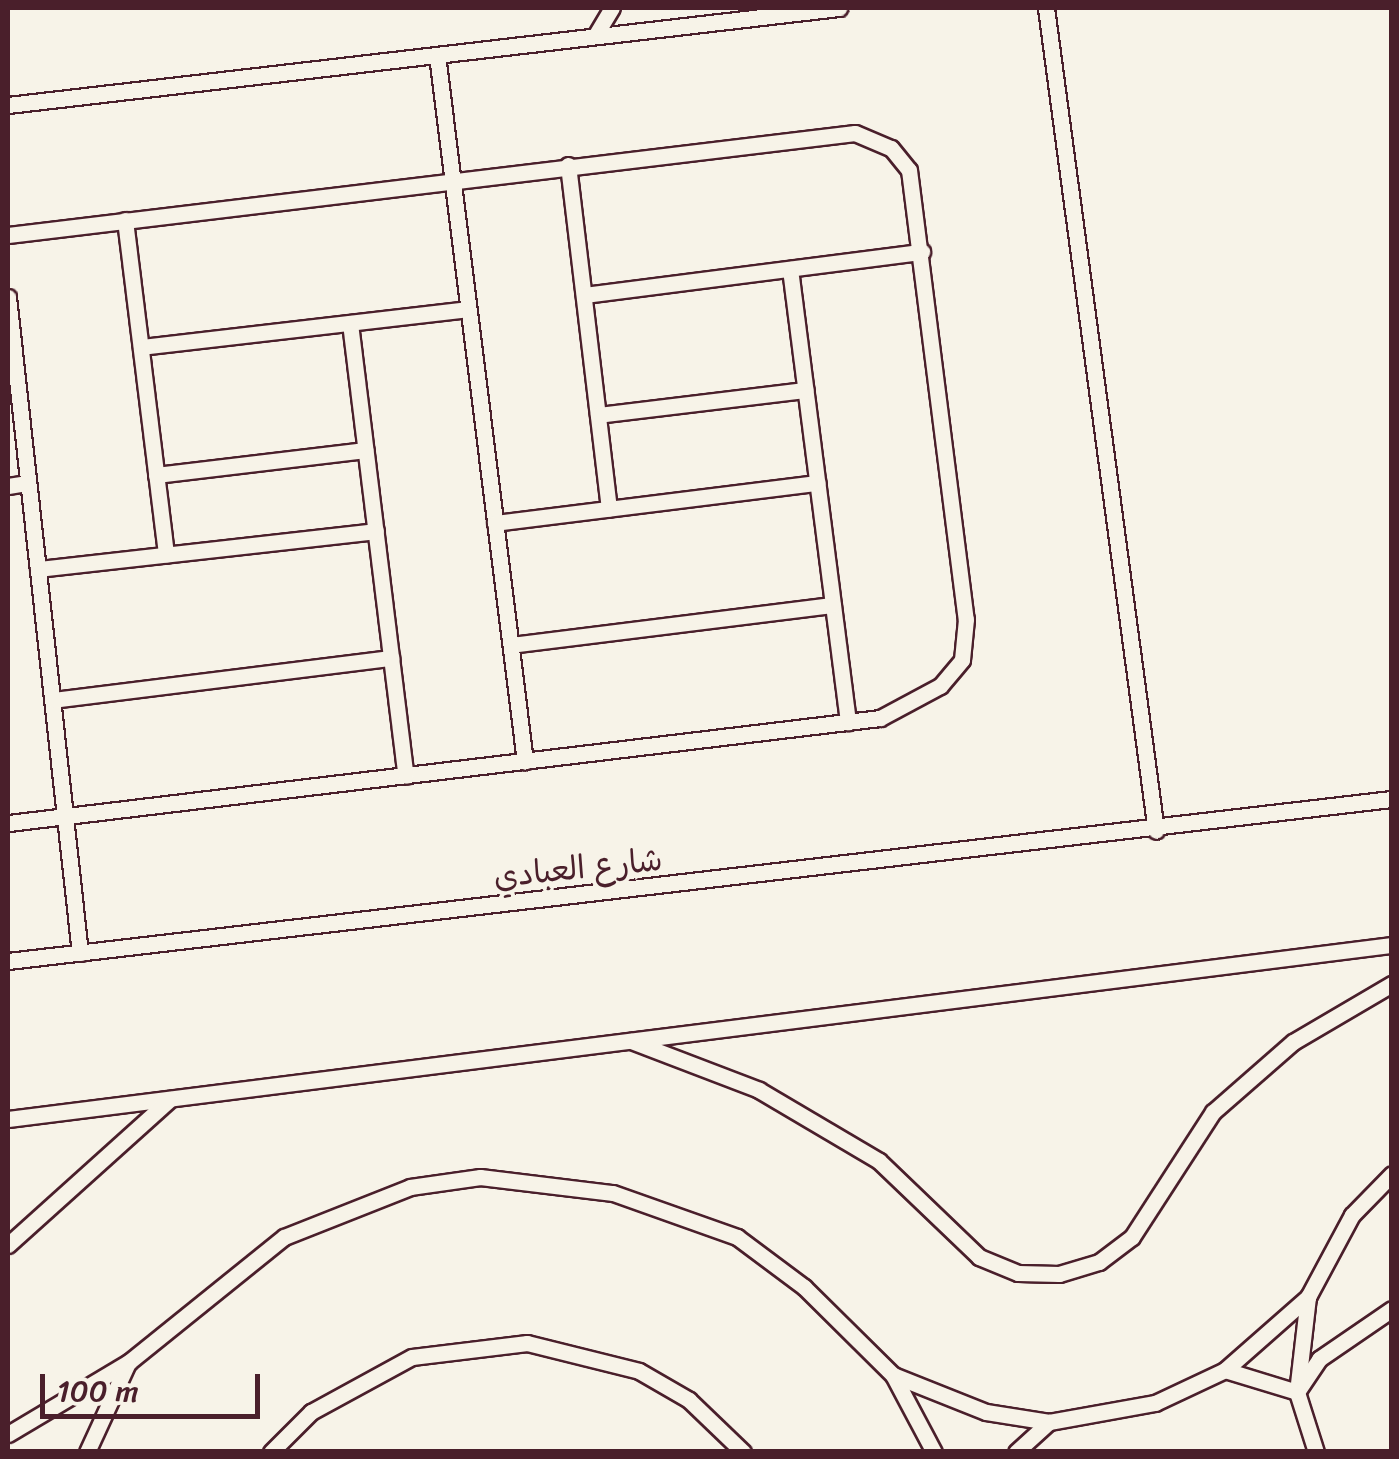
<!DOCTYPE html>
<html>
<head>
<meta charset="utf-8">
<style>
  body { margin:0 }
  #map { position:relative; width:1399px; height:1459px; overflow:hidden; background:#f7f3e8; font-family:Sriracha,"Playpen Sans Arabic",sans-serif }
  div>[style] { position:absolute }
  .roads { filter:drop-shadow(2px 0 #4a1f2b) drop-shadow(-2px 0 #4a1f2b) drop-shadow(0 2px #4a1f2b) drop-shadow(0 -2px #4a1f2b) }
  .minor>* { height:15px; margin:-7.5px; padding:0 7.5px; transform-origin:7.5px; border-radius:7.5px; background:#f7f3e8 }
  span { translate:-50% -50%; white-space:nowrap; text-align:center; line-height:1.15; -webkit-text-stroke:8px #f7f3e8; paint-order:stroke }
  .street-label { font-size:32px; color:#4a1f2b }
  .frame { position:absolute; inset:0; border:10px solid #4a1f2b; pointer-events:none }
  .scale { position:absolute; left:40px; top:1374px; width:220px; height:45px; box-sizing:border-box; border:5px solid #4a1f2b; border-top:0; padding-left:12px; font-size:30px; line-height:35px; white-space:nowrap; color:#4a1f2b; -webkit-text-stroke:8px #f7f3e8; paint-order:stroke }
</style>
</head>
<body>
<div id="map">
  <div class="roads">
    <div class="minor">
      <div style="left:1046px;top:8px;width:830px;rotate:82.39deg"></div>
      <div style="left:595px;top:36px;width:33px;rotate:-59deg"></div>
      <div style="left:437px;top:55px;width:712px;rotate:82.9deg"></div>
      <div style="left:8px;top:105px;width:837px;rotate:-6.66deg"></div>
      <div style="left:568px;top:165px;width:346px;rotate:83.2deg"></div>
      <div style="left:125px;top:220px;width:337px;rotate:83deg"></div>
      <div style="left:8px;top:235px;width:853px;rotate:-6.87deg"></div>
      <div style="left:855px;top:133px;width:39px;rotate:23deg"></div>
      <div style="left:891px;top:148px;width:28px;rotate:51deg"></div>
      <div style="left:909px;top:170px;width:453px;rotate:82.8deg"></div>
      <div style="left:966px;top:619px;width:41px;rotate:95.6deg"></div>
      <div style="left:962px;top:660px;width:34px;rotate:130deg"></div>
      <div style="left:940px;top:686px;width:68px;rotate:151.9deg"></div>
      <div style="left:880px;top:718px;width:878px;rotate:173.13deg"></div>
      <div style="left:790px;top:269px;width:457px;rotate:82.7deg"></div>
      <div style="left:584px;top:295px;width:341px;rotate:-7.3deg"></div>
      <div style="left:8px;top:297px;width:660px;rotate:83.74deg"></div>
      <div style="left:350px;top:323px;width:456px;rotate:83deg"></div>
      <div style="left:141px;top:347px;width:329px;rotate:-6.6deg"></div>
      <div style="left:598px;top:415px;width:209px;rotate:-6.9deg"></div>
      <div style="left:156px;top:475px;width:211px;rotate:-6.8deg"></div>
      <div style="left:8px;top:486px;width:20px;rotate:-9deg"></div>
      <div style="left:495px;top:523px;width:325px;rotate:-7.1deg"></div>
      <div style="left:38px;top:569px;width:340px;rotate:-6.4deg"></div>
      <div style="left:511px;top:645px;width:324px;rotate:-7.1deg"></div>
      <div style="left:53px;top:700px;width:341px;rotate:-7.1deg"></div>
      <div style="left:8px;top:961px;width:1393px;rotate:-6.68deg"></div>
      <div style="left:631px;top:1041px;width:137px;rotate:20.9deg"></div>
      <div style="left:759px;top:1090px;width:139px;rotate:30.6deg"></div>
      <div style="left:879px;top:1161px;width:139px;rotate:43.8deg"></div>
      <div style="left:979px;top:1257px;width:42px;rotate:22.3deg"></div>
      <div style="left:1018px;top:1273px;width:41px;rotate:1.4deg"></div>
      <div style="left:1059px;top:1274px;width:42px;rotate:-16.7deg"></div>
      <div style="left:1099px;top:1262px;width:41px;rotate:-37.1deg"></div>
      <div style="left:1132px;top:1237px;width:149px;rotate:-57.1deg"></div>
      <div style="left:1213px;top:1112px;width:106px;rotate:-41.2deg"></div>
      <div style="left:1293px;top:1042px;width:115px;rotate:-30.4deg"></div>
      <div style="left:8px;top:1119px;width:1395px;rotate:-7.17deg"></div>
      <div style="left:8px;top:1245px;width:218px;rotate:-42deg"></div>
      <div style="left:1225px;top:1370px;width:75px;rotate:17deg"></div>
      <div style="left:1297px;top:1392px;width:40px;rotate:-56deg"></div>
      <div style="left:1319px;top:1359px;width:88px;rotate:-34.4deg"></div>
      <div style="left:893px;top:1375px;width:87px;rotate:62deg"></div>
      <div style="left:8px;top:1434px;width:141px;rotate:-30.8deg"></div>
      <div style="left:129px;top:1362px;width:199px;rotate:-38.9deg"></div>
      <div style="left:284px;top:1237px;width:136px;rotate:-21.6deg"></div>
      <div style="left:410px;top:1187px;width:71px;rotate:-8.1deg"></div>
      <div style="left:480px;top:1177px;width:134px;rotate:6.9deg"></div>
      <div style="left:613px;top:1193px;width:132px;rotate:19.5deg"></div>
      <div style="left:737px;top:1237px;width:84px;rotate:36.7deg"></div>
      <div style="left:804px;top:1287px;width:125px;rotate:44.7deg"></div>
      <div style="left:893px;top:1375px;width:100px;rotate:21.7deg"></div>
      <div style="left:986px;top:1412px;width:64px;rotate:9deg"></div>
      <div style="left:1049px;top:1422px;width:108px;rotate:-10.2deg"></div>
      <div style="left:1155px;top:1403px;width:77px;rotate:-25.2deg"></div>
      <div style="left:1225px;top:1370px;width:111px;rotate:-41.3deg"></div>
      <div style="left:87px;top:1452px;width:96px;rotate:-65.3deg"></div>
      <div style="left:271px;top:1452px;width:57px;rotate:-45deg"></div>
      <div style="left:311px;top:1412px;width:115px;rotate:-28.6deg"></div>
      <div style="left:412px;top:1357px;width:116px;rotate:-6.9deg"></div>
      <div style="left:527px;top:1343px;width:115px;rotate:14deg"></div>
      <div style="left:639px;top:1371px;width:58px;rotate:30.1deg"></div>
      <div style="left:689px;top:1400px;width:75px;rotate:43.9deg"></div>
      <div style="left:1016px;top:1452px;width:45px;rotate:-42.3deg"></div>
      <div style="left:1316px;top:1452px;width:63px;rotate:-107.6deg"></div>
      <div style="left:1297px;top:1392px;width:96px;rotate:-83.4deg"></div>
      <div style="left:1308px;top:1297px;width:93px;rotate:-61.8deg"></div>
      <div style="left:1352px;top:1215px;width:57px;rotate:-45.7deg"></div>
    </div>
  </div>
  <div class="street-label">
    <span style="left:578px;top:869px;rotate:-6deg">شارع العبادي</span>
  </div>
  <div class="frame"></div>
  <div class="scale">100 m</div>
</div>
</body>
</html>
